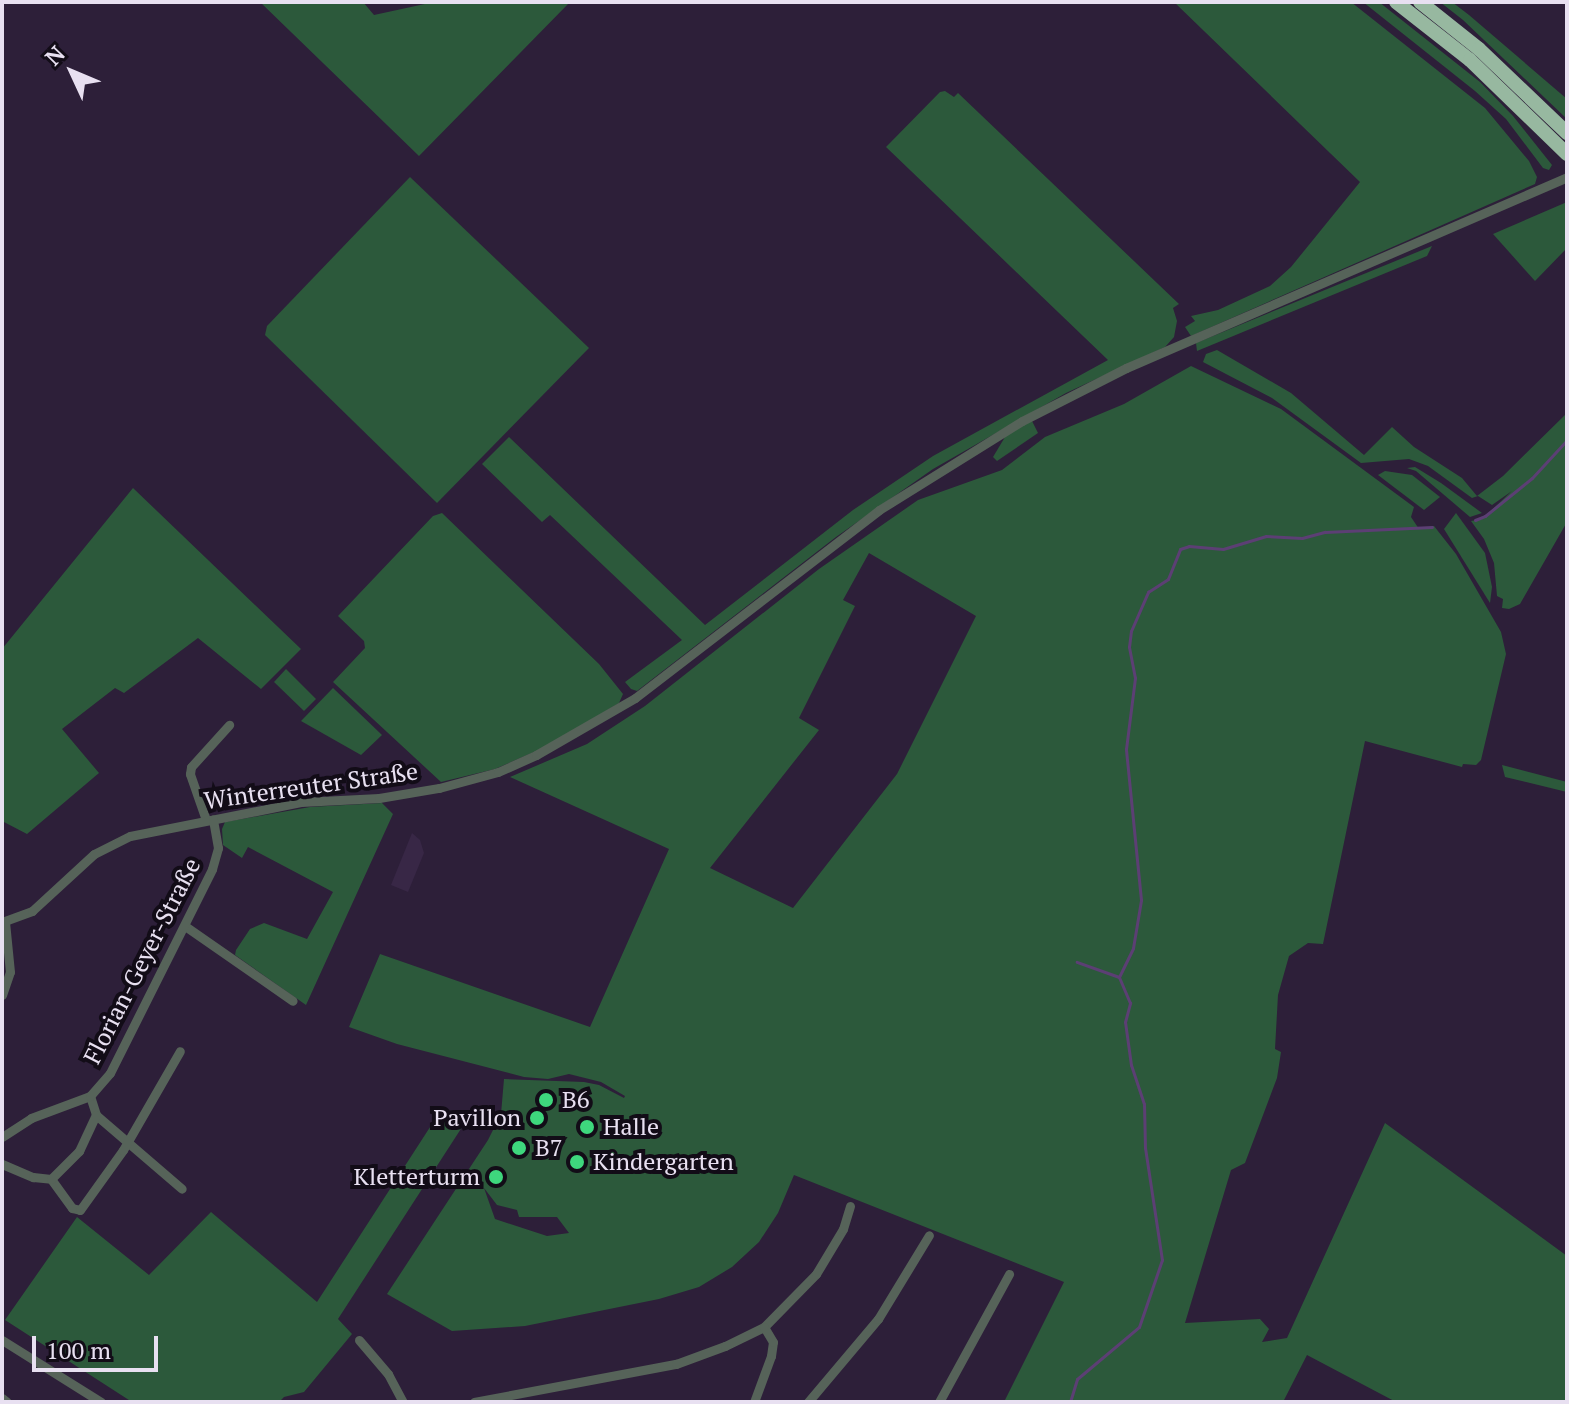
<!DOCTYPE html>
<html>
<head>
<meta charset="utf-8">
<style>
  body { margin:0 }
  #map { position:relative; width:1569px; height:1404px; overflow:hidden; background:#2d1f39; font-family:"PT Serif",serif }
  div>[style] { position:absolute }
  .built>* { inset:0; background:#382746 }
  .green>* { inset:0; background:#2c593b }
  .stream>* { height:3px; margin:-1.5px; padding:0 1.5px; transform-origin:1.5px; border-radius:1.5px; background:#5c3f74 }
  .minor>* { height:9px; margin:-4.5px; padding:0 4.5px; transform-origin:4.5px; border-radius:4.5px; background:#566359 }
  .highway>* { height:14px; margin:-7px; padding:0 7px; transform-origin:7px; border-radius:7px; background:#97b8a0 }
  .dots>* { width:22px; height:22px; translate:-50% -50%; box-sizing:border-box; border:4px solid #120c17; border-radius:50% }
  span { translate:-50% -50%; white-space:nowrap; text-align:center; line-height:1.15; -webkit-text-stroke:8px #120c17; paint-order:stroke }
  .street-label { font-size:24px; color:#e8e0f1 }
  .poi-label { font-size:24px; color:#e8e0f1 }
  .left { translate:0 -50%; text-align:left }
  .right { translate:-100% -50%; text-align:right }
  .frame { position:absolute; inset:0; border:4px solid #e8e0f1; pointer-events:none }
  .north { position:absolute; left:32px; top:32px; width:80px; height:80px; -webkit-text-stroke:6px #120c17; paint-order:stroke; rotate:314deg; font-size:22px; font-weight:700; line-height:32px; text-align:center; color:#e8e0f1 }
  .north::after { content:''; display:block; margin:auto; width:28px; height:36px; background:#e8e0f1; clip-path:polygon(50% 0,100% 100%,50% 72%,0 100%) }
  .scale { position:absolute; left:32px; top:1336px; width:126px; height:36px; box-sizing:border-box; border:4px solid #e8e0f1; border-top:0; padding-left:10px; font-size:24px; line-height:28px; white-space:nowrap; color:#e8e0f1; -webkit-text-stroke:6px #120c17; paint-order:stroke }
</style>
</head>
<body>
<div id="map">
  <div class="built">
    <div style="clip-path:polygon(412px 833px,420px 840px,424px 853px,408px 892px,391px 885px)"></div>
  </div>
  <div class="green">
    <div style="clip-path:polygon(260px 2px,363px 2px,374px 15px,434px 2px,570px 2px,419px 156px)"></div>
    <div style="clip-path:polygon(1174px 2px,1351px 2px,1485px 108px,1529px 161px,1537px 177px,1535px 184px,1191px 336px,1185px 327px,1195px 321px,1191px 316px,1218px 310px,1270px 286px,1291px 267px,1360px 182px)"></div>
    <div style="clip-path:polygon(1363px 2px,1379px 2px,1480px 82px,1513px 116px,1552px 165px,1549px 170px,1543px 168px,1506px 119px,1475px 91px)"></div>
    <div style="clip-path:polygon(1440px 2px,1452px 2px,1469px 15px,1567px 99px,1567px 119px,1463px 20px)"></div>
    <div style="clip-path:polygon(945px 91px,954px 97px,958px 93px,1179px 304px,1173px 308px,1177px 321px,1174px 337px,1165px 347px,1066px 393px,933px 469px,836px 537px,637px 691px,631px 689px,625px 682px,682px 640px,550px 515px,542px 522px,482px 464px,509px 437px,705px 625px,853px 510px,933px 456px,1108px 360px,886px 147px,940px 92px)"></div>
    <div style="clip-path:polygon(410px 177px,589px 348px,437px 503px,265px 335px,267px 326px)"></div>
    <div style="clip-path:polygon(1567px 202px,1567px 248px,1535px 281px,1493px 234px)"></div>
    <div style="clip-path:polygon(1432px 246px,1427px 256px,1197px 351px,1196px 343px)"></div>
    <div style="clip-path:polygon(1217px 350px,1291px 393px,1364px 455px,1392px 427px,1414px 447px,1462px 478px,1477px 496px,1503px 476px,1567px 413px,1567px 522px,1520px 604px,1509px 609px,1502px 608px,1503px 599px,1497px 596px,1494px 563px,1484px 539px,1471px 521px,1482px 519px,1512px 491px,1492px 505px,1478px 496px,1472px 498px,1428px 466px,1409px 459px,1361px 463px,1272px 398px,1203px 362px,1206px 354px)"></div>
    <div style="clip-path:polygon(evenodd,1191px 366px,1281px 409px,1414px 507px,1411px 517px,1419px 529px,1434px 526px,1456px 554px,1501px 632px,1506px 654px,1481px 760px,1476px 765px,1463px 764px,1462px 767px,1365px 741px,1323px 944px,1308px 943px,1289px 956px,1278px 995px,1275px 1049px,1281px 1052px,1277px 1078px,1245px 1163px,1231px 1170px,1185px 1323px,1260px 1319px,1269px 1329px,1262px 1342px,1287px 1338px,1385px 1123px,1567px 1256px,1567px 1402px,1396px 1402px,1307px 1355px,1283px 1402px,1004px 1402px,1064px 1282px,794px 1175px,778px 1213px,759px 1242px,732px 1267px,699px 1287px,659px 1299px,525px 1326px,452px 1331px,387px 1294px,488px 1140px,501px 1114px,504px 1079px,584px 1082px,599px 1085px,624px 1098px,625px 1096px,601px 1082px,569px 1074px,548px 1079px,524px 1077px,397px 1044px,349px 1027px,380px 954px,590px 1027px,669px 849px,510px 777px,587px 744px,645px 706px,819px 569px,918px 500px,1002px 470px,1045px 437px,1124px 404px,1191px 366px,869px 553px,976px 616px,897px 774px,793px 908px,710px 868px,819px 730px,799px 718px,855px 606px,843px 600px,869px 553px,1191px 366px,484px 1188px,497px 1205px,517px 1210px,519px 1217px,557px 1217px,569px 1233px,547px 1236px,495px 1219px,484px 1188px)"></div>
    <div style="clip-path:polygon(1031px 419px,1038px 433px,997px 461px,993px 457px,1008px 432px)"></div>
    <div style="clip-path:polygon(1415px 467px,1441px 483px,1482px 513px,1470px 517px,1416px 471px,1407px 468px)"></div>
    <div style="clip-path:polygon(1385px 471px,1412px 475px,1440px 497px,1424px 510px,1378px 475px)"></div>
    <div style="clip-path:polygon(133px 488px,301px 649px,261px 689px,198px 638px,124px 693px,115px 688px,62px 729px,99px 773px,27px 834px,2px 821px,2px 649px)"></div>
    <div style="clip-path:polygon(442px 513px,599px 664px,623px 694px,619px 703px,548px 746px,495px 769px,441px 782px,333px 682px,365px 648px,364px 641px,338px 616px,433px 516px)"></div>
    <div style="clip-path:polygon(1456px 513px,1485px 553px,1492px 587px,1490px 603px,1444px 529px)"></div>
    <div style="clip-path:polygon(286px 669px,316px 699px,304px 711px,274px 682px)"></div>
    <div style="clip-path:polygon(333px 688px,382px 735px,361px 755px,301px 721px)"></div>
    <div style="clip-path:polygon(1502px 765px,1567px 782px,1567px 792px,1505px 777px)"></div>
    <div style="clip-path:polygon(382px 803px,393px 814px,306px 1005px,235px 955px,236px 950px,250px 929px,264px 923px,307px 939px,333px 892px,248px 847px,242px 858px,223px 845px,222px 829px,225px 822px,310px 807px)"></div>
    <div style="clip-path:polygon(443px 1107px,466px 1121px,338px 1319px,352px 1334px,304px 1392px,284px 1397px,279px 1402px,132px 1402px,5px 1320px,77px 1217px,149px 1275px,211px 1212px,317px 1302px)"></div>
  </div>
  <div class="stream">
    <div style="left:1475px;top:520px;width:11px;rotate:-22deg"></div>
    <div style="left:1485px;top:516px;width:60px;rotate:-39deg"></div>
    <div style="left:1532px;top:478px;width:52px;rotate:-47.4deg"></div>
    <div style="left:1119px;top:977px;width:32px;rotate:-64deg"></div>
    <div style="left:1133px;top:948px;width:49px;rotate:-80.5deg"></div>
    <div style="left:1141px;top:900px;width:152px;rotate:-95.7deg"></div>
    <div style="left:1126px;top:749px;width:72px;rotate:-82.8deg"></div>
    <div style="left:1135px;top:678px;width:32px;rotate:-101deg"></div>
    <div style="left:1129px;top:647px;width:16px;rotate:-83deg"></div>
    <div style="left:1131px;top:631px;width:43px;rotate:-66.4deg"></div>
    <div style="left:1148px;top:592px;width:24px;rotate:-33deg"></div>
    <div style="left:1168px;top:579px;width:32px;rotate:-68deg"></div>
    <div style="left:1180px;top:549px;width:9px;rotate:-18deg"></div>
    <div style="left:1189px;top:546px;width:34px;rotate:5deg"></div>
    <div style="left:1223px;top:549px;width:45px;rotate:-16.8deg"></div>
    <div style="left:1266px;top:536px;width:36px;rotate:3deg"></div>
    <div style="left:1302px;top:538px;width:24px;rotate:-15deg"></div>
    <div style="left:1325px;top:532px;width:107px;rotate:-2.7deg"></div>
    <div style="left:1070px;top:1402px;width:24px;rotate:-73deg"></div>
    <div style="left:1077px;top:1379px;width:81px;rotate:-40deg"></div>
    <div style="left:1139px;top:1327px;width:71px;rotate:-71.1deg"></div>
    <div style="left:1162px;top:1260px;width:113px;rotate:-98.6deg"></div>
    <div style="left:1145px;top:1148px;width:44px;rotate:-91.3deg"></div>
    <div style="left:1144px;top:1104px;width:41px;rotate:-108.4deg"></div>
    <div style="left:1131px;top:1065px;width:43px;rotate:-97.9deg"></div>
    <div style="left:1125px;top:1022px;width:20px;rotate:-75deg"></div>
    <div style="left:1130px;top:1003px;width:28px;rotate:-113deg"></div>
    <div style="left:1119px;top:977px;width:45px;rotate:-160.3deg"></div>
  </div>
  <div class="minor">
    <div style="left:206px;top:820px;width:49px;rotate:-109.2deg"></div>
    <div style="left:190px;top:774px;width:7px;rotate:-82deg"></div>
    <div style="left:191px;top:767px;width:57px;rotate:-47.9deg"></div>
    <div style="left:2px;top:922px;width:32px;rotate:-20deg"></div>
    <div style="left:32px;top:911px;width:84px;rotate:-42.6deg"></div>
    <div style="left:94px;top:854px;width:40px;rotate:-26.6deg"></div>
    <div style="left:130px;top:836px;width:174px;rotate:-11.2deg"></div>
    <div style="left:301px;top:802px;width:78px;rotate:-2.9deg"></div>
    <div style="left:379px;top:798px;width:61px;rotate:-9.5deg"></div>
    <div style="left:439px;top:788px;width:61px;rotate:-15.2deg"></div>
    <div style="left:498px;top:772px;width:42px;rotate:-24.1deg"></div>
    <div style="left:536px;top:755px;width:114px;rotate:-29.9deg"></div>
    <div style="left:635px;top:698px;width:308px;rotate:-37.6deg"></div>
    <div style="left:879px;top:510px;width:168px;rotate:-31.9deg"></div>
    <div style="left:1022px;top:421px;width:117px;rotate:-27deg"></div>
    <div style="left:1126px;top:368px;width:481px;rotate:-23.4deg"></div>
    <div style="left:185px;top:926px;width:131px;rotate:34.8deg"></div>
    <div style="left:2px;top:995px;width:24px;rotate:-71deg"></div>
    <div style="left:10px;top:972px;width:50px;rotate:-95.7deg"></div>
    <div style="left:90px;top:1096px;width:20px;rotate:72deg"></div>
    <div style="left:96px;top:1115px;width:113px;rotate:40.7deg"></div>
    <div style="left:2px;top:1137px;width:35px;rotate:-33deg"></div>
    <div style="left:31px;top:1118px;width:63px;rotate:-20.4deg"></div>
    <div style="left:90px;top:1096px;width:30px;rotate:-49deg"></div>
    <div style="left:110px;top:1073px;width:228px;rotate:-63.4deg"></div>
    <div style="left:212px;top:869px;width:22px;rotate:-74deg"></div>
    <div style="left:218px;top:848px;width:29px;rotate:-100deg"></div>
    <div style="left:2px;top:1164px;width:34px;rotate:23deg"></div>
    <div style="left:33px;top:1177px;width:18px;rotate:6deg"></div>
    <div style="left:51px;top:1179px;width:36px;rotate:54deg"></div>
    <div style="left:72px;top:1208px;width:8px;rotate:14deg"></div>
    <div style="left:80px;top:1210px;width:74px;rotate:-54.4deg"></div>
    <div style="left:123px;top:1150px;width:114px;rotate:-60.1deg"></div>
    <div style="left:51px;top:1179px;width:40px;rotate:-45deg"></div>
    <div style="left:79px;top:1151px;width:40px;rotate:-65deg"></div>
    <div style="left:2px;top:1340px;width:117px;rotate:32.1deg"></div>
    <div style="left:359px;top:1340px;width:45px;rotate:49.5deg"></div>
    <div style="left:388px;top:1374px;width:32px;rotate:62deg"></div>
    <div style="left:2px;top:1398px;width:6px;rotate:39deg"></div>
    <div style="left:474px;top:1402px;width:206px;rotate:-10.7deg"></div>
    <div style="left:676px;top:1364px;width:52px;rotate:-20.2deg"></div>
    <div style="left:725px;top:1346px;width:43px;rotate:-26deg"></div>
    <div style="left:764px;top:1327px;width:74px;rotate:-45.5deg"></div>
    <div style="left:816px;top:1274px;width:52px;rotate:-59deg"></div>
    <div style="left:843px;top:1229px;width:24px;rotate:-73deg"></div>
    <div style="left:754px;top:1402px;width:49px;rotate:-69.7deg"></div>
    <div style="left:771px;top:1356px;width:14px;rotate:-82deg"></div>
    <div style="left:773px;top:1342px;width:17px;rotate:-121deg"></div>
    <div style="left:808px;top:1402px;width:109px;rotate:-49.9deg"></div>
    <div style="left:878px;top:1319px;width:98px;rotate:-58.7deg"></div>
    <div style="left:939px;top:1402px;width:146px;rotate:-61.3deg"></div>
  </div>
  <div class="highway">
    <div style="left:1396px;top:2px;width:94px;rotate:38.1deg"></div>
    <div style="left:1470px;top:60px;width:135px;rotate:44.1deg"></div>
    <div style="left:1420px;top:2px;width:75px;rotate:38.5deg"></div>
    <div style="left:1479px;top:49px;width:122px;rotate:43.7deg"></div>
  </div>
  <div class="dots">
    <div style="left:546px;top:1100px;background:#3ed77d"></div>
    <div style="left:537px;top:1118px;background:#3ed77d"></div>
    <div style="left:587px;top:1127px;background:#3ed77d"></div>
    <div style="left:519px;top:1148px;background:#3ed77d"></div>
    <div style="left:577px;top:1162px;background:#3ed77d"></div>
    <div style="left:496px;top:1177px;background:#3ed77d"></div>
  </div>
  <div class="street-label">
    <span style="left:311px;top:786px;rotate:-8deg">Winterreuter Straße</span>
    <span style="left:142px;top:961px;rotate:-63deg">Florian-Geyer-Straße</span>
  </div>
  <div class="poi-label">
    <span class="left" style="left:562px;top:1100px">B6</span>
    <span class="right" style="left:521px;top:1118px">Pavillon</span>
    <span class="left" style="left:603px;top:1127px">Halle</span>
    <span class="left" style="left:535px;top:1148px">B7</span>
    <span class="left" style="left:593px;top:1162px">Kindergarten</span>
    <span class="right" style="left:480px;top:1177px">Kletterturm</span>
  </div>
  <div class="frame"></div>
  <div class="north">N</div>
  <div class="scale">100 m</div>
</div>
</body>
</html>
